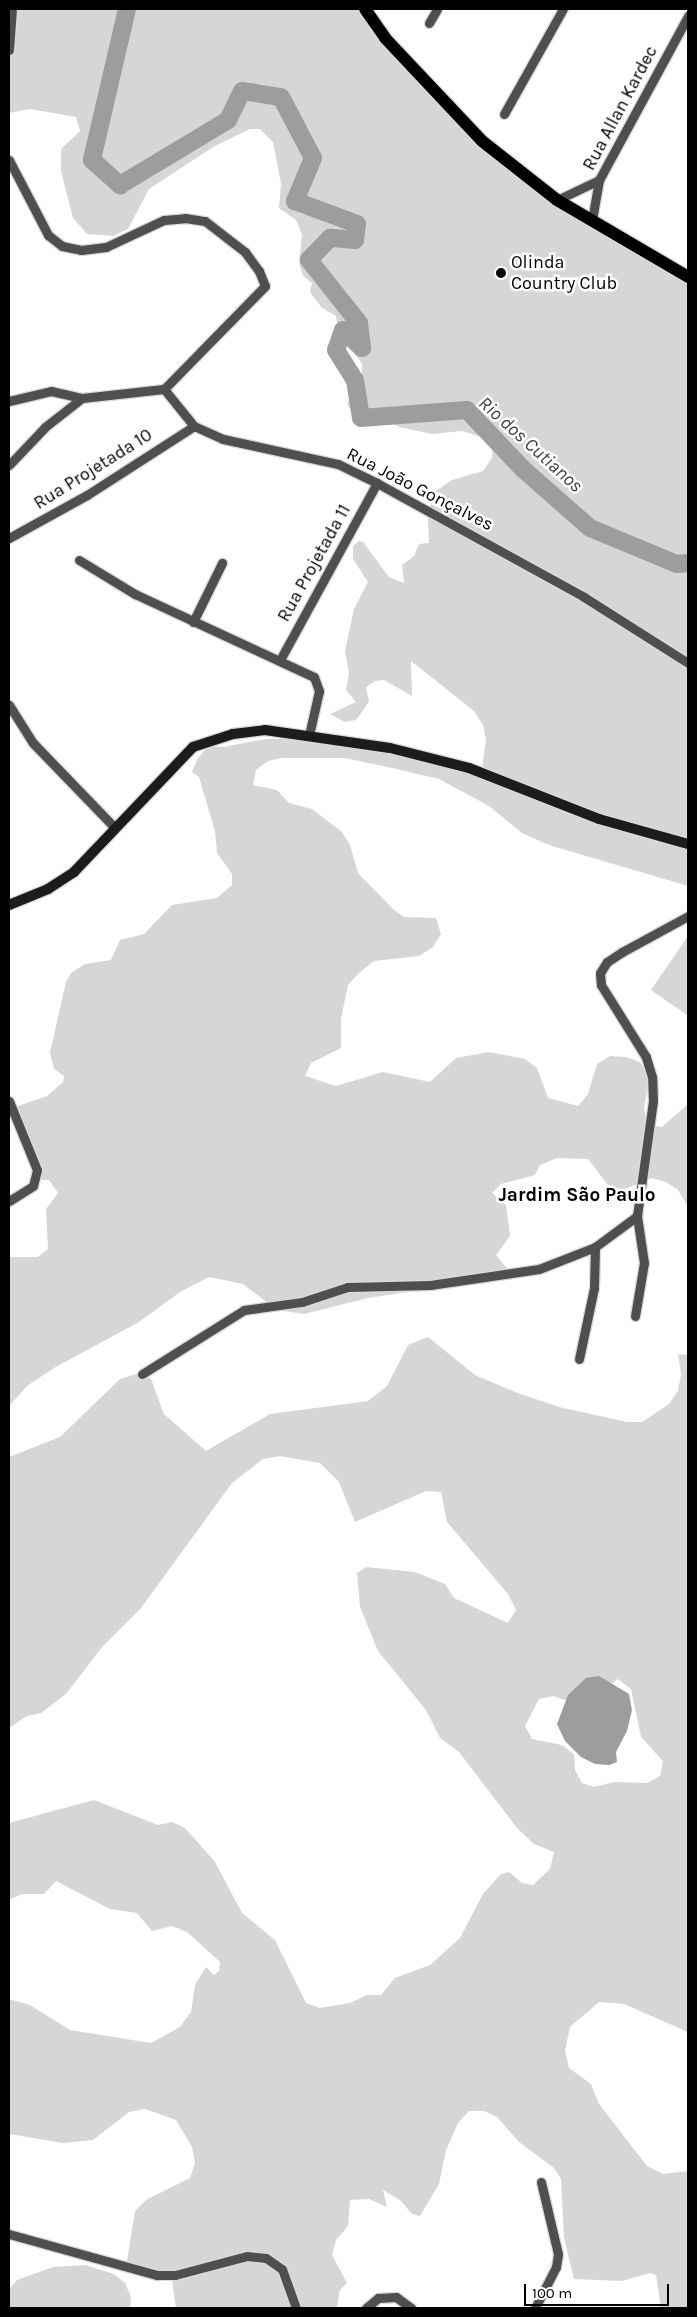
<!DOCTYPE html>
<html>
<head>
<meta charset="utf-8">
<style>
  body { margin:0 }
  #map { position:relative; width:697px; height:2317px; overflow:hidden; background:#fff; font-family:Karla,sans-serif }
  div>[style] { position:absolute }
  .green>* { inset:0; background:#d6d6d6 }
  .water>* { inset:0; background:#9d9d9d }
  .river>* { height:18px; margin:-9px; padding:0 9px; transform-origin:9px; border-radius:9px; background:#9d9d9d }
  .roads { filter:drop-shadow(1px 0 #dbdbdb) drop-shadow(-1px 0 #dbdbdb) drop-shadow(0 1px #dbdbdb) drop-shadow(0 -1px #dbdbdb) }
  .minor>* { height:9px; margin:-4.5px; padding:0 4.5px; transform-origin:4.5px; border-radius:4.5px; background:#4f4f4f }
  .secondary>* { height:10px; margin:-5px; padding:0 5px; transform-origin:5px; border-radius:5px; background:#1c1c1c }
  .primary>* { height:12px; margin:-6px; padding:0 6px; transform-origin:6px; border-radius:6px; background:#000 }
  .dots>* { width:14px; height:14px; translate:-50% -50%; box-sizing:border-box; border:2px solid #fff; border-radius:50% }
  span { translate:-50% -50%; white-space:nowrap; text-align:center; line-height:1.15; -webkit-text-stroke:5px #fff; paint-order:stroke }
  .street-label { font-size:18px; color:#000 }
  .poi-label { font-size:18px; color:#000 }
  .left { translate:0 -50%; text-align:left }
  .water-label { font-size:19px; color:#3e3e3e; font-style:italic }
  .neighbourhood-label { font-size:19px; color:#000; font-weight:700 }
  .frame { position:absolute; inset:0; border:10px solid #000; pointer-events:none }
  .scale { position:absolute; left:524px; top:2284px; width:145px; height:22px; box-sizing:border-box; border:2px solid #000; border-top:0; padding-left:6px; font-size:15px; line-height:18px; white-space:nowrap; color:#000; -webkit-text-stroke:4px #fff; paint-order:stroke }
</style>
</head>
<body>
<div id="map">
  <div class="green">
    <div style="clip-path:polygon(9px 9px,362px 9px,434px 91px,448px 115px,512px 173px,557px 206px,688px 284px,688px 886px,549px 845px,522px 833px,489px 806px,439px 779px,392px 768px,345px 758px,282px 758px,268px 761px,256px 770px,253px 785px,277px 790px,289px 803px,312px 809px,342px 832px,350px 845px,358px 873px,394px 910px,404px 917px,436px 918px,441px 934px,433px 947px,419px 956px,374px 961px,359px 973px,348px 985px,341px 1019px,341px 1048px,311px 1063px,305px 1076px,336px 1086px,383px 1072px,430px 1082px,456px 1058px,489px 1052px,525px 1059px,537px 1068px,548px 1098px,578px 1106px,588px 1094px,597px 1064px,610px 1056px,626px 1057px,640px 1062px,649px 1076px,644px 1108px,647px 1124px,662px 1127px,688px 1104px,688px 1207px,678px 1190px,666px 1182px,651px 1178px,623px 1190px,608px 1185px,588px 1159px,557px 1158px,540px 1165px,535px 1175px,501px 1184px,492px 1193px,506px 1205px,510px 1236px,496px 1255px,509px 1271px,502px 1278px,368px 1298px,304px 1314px,277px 1310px,243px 1284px,209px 1277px,180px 1292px,139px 1322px,54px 1368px,27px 1386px,9px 1406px,9px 1257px,38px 1257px,48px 1249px,46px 1209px,58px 1193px,49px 1180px,29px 1180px,37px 1156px,17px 1121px,18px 1106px,47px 1096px,63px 1082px,64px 1076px,54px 1069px,50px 1053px,66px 982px,71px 973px,85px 964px,111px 960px,120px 940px,144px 934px,172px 905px,217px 898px,232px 885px,232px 874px,217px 853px,215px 831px,199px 777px,192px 772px,198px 758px,208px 746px,223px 747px,266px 739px,314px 739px,482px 769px,486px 740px,483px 725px,474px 711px,411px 661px,412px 696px,384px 680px,375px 681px,366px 687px,369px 702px,356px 720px,345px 722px,330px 714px,356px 702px,346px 690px,349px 673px,345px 651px,354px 609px,368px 582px,353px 559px,353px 546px,359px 541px,363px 542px,389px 577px,404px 583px,402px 565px,414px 556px,419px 544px,429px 543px,428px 520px,433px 493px,452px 480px,483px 471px,492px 458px,493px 441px,462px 431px,432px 434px,399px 427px,386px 418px,356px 418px,347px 404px,362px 377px,362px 363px,339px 336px,336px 316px,322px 308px,310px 292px,312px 283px,303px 276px,299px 263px,302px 235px,296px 220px,279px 208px,281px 184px,273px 142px,260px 129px,250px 129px,213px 147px,149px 189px,128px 229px,113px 236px,87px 234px,73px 218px,61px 171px,61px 149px,80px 131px,76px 117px,30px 109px,9px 113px)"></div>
    <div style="clip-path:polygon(688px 936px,688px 1013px,687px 1015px,651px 990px)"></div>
    <div style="clip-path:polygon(evenodd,428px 1337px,475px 1375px,515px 1392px,559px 1407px,627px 1422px,642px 1422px,669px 1404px,678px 1391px,681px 1374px,678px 1354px,688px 1355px,688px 2032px,624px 2004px,599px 2002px,570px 2027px,565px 2051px,569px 2068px,591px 2084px,599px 2104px,647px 2166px,663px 2174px,688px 2171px,688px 2308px,661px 2308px,656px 2275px,650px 2273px,622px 2281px,574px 2279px,564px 2238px,561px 2179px,554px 2168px,519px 2142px,497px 2117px,484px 2111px,469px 2111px,458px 2123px,446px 2150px,439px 2184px,420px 2216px,412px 2214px,400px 2200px,383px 2190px,387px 2207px,369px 2199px,350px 2200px,348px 2226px,336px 2240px,332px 2255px,347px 2283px,340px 2290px,337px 2308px,176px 2308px,172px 2281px,127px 2261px,135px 2211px,146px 2200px,190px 2178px,195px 2163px,192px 2147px,176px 2120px,145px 2109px,129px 2112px,93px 2140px,63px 2143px,9px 2134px,9px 1999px,30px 2005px,70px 2030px,151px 2043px,180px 2027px,191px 2012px,195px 1985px,206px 1967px,214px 1975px,219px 1971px,220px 1962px,187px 1932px,172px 1926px,152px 1931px,137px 1913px,110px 1909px,56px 1881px,44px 1894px,22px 1894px,9px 1900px,9px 1823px,94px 1800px,158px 1825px,172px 1822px,185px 1828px,215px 1862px,242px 1913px,275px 1940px,306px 2003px,320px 2008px,350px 2003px,367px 1995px,381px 1995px,395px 1978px,430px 1965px,460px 1938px,483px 1894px,501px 1874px,509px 1872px,522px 1883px,533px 1885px,550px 1869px,554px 1852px,534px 1844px,517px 1828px,459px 1752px,440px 1738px,426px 1710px,378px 1651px,360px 1607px,357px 1573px,366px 1567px,415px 1572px,445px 1584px,454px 1598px,508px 1623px,516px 1610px,508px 1594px,447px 1522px,441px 1492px,426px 1491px,355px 1522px,339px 1482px,320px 1463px,280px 1456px,263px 1459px,232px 1483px,141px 1608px,103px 1646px,66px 1694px,41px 1713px,27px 1716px,9px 1728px,9px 1457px,60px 1437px,120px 1379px,139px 1373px,151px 1379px,164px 1414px,206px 1451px,270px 1414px,368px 1401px,387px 1386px,408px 1345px,428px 1337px,618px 1679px,631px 1689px,641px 1737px,663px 1761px,660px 1776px,647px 1783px,614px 1782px,594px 1787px,582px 1783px,575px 1770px,574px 1754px,562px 1745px,532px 1739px,525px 1726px,539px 1699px,553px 1696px,568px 1701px,606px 1688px,618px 1679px)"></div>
    <div style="clip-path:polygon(85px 2265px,114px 2274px,125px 2283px,131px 2297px,130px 2308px,9px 2308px,9px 2289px,17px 2280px,53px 2267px)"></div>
  </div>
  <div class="water">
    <div style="clip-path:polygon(599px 1676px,629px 1694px,632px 1710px,627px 1731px,616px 1752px,617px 1762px,609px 1765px,595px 1764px,581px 1757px,565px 1741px,557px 1724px,568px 1695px,586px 1678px)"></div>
  </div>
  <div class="river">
    <div style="left:127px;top:9px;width:155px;rotate:103.1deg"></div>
    <div style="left:92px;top:160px;width:38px;rotate:42deg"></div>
    <div style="left:120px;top:185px;width:126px;rotate:-31deg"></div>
    <div style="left:228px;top:120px;width:32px;rotate:-64deg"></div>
    <div style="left:242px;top:91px;width:39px;rotate:9deg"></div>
    <div style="left:281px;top:97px;width:69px;rotate:62.3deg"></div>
    <div style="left:313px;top:158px;width:47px;rotate:112.7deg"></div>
    <div style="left:295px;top:201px;width:66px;rotate:20.4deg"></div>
    <div style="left:357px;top:224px;width:16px;rotate:97deg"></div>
    <div style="left:355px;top:240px;width:25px;rotate:-175deg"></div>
    <div style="left:330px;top:238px;width:30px;rotate:134deg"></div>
    <div style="left:309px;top:260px;width:80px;rotate:51.6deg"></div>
    <div style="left:359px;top:323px;width:25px;rotate:83deg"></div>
    <div style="left:362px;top:348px;width:26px;rotate:-137deg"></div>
    <div style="left:343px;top:330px;width:21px;rotate:109deg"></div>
    <div style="left:336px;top:350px;width:36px;rotate:58deg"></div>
    <div style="left:355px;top:380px;width:38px;rotate:81deg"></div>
    <div style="left:361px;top:418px;width:106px;rotate:-4.3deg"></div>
    <div style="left:467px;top:410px;width:81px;rotate:46.5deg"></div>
    <div style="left:523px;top:469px;width:89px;rotate:41.4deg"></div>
    <div style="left:590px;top:528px;width:94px;rotate:22.5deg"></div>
    <div style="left:677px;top:564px;width:11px;rotate:-5deg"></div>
  </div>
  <div class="roads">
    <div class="minor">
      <div style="left:429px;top:23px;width:16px;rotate:-60deg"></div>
      <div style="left:9px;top:50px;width:41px;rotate:-85.8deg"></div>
      <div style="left:504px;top:114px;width:120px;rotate:-60.7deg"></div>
      <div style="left:9px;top:160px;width:85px;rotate:62.5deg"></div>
      <div style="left:48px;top:235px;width:18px;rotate:38deg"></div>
      <div style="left:62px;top:246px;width:19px;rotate:12deg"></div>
      <div style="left:81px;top:250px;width:25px;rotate:-7deg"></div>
      <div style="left:106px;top:247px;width:64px;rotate:-25deg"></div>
      <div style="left:164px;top:220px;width:21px;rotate:-5deg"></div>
      <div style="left:185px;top:218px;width:20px;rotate:9deg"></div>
      <div style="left:205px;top:221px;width:51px;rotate:37.8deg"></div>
      <div style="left:245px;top:252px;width:24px;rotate:54deg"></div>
      <div style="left:259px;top:271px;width:16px;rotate:68deg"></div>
      <div style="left:265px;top:286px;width:144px;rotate:134.4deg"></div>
      <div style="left:557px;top:200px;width:47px;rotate:-25.5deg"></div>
      <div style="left:592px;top:220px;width:41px;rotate:-80.1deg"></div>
      <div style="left:599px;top:180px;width:187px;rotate:-61.5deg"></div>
      <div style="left:164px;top:389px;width:48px;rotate:51deg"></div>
      <div style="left:194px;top:426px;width:32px;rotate:24deg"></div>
      <div style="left:223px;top:439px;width:118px;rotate:12.3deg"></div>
      <div style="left:338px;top:464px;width:43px;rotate:26deg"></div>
      <div style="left:377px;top:483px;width:236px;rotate:28.8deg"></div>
      <div style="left:584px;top:597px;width:123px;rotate:32.4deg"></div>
      <div style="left:9px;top:401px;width:43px;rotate:-13.4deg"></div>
      <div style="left:51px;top:391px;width:32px;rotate:13deg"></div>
      <div style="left:82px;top:398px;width:82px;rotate:-6.3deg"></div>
      <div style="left:9px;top:465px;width:52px;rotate:-46.5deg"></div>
      <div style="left:45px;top:427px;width:47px;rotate:-38.1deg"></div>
      <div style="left:9px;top:538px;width:89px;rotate:-28.9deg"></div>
      <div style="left:87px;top:495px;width:127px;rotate:-32.8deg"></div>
      <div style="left:79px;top:560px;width:66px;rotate:31.3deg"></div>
      <div style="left:135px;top:594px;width:197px;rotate:24.9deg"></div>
      <div style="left:314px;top:677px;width:15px;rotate:70deg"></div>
      <div style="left:319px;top:691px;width:45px;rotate:102.8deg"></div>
      <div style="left:193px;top:622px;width:66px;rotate:-63.8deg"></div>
      <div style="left:280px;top:660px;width:202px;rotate:-61.3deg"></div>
      <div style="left:9px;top:705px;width:45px;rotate:57.7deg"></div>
      <div style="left:33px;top:743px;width:118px;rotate:46deg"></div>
      <div style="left:9px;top:1101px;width:74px;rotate:67.9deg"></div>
      <div style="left:37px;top:1170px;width:16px;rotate:104deg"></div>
      <div style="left:33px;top:1186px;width:28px;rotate:148deg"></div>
      <div style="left:635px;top:1316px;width:54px;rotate:-80.4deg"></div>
      <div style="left:644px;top:1263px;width:48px;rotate:-98.5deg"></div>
      <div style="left:579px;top:1359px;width:73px;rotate:-78.1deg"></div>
      <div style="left:594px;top:1288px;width:41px;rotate:-88.6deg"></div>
      <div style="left:142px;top:1374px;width:120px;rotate:-32.1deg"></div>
      <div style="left:244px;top:1310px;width:59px;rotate:-7.9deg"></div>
      <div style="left:302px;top:1302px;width:48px;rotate:-18.1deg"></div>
      <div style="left:348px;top:1287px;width:82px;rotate:-1.4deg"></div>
      <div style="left:430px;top:1285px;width:110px;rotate:-8.4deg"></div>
      <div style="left:539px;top:1269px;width:60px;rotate:-21.4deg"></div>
      <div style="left:595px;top:1247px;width:52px;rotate:-36.4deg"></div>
      <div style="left:637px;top:1216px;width:116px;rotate:-82.1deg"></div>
      <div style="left:653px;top:1101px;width:24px;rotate:-92deg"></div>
      <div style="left:652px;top:1077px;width:21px;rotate:-107deg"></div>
      <div style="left:646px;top:1057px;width:85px;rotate:-122deg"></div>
      <div style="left:601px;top:985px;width:12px;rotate:-95deg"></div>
      <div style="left:600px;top:973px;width:13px;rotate:-58deg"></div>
      <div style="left:607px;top:962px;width:18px;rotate:-34deg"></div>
      <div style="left:622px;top:952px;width:75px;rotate:-28.6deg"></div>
      <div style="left:9px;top:2234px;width:154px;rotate:15.5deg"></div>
      <div style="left:157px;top:2275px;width:18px"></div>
      <div style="left:175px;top:2275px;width:74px;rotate:-14.8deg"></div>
      <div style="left:247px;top:2256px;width:19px;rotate:6deg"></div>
      <div style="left:266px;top:2258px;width:19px;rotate:35deg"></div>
      <div style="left:282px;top:2269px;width:41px;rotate:70.3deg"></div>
      <div style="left:366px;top:2308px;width:16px;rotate:-40deg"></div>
      <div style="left:378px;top:2298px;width:18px;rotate:-3deg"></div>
      <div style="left:396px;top:2297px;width:19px;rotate:36deg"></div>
      <div style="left:535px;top:2308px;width:46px;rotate:-62.9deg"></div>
      <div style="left:556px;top:2267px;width:13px;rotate:-81deg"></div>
      <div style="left:558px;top:2254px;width:74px;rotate:-103.3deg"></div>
    </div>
    <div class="secondary">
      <div style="left:9px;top:905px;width:42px;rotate:-22.3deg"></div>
      <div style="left:48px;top:889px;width:31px;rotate:-33deg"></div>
      <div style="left:74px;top:872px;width:173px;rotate:-46.4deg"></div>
      <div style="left:193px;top:747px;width:42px;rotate:-18deg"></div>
      <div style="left:233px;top:734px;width:32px;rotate:-7deg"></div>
      <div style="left:265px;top:730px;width:126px;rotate:8.2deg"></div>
      <div style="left:390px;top:748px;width:81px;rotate:14.2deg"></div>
      <div style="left:469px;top:768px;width:140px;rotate:21.4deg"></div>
      <div style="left:599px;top:819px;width:92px;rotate:15.7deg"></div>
    </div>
    <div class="primary">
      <div style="left:365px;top:9px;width:35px;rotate:55deg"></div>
      <div style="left:385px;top:38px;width:141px;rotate:46.7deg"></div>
      <div style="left:482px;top:141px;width:95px;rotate:38.2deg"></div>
      <div style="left:557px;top:200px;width:152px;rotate:30.4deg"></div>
    </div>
  </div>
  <div class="dots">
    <div style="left:501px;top:273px;background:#000"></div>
  </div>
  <div class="street-label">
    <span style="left:620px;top:108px;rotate:-62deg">Rua Allan Kardec</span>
    <span style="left:93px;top:469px;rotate:-32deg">Rua Projetada 10</span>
    <span style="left:420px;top:489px;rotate:27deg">Rua João Gonçalves</span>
    <span style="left:314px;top:563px;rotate:-61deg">Rua Projetada 11</span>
  </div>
  <div class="poi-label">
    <span class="left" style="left:511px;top:273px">Olinda<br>Country Club</span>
  </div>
  <div class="water-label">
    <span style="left:530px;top:445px;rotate:42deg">Rio dos Cutianos</span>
  </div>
  <div class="neighbourhood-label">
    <span style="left:577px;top:1196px">Jardim São Paulo</span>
  </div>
  <div class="frame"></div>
  <div class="scale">100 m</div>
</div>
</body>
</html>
